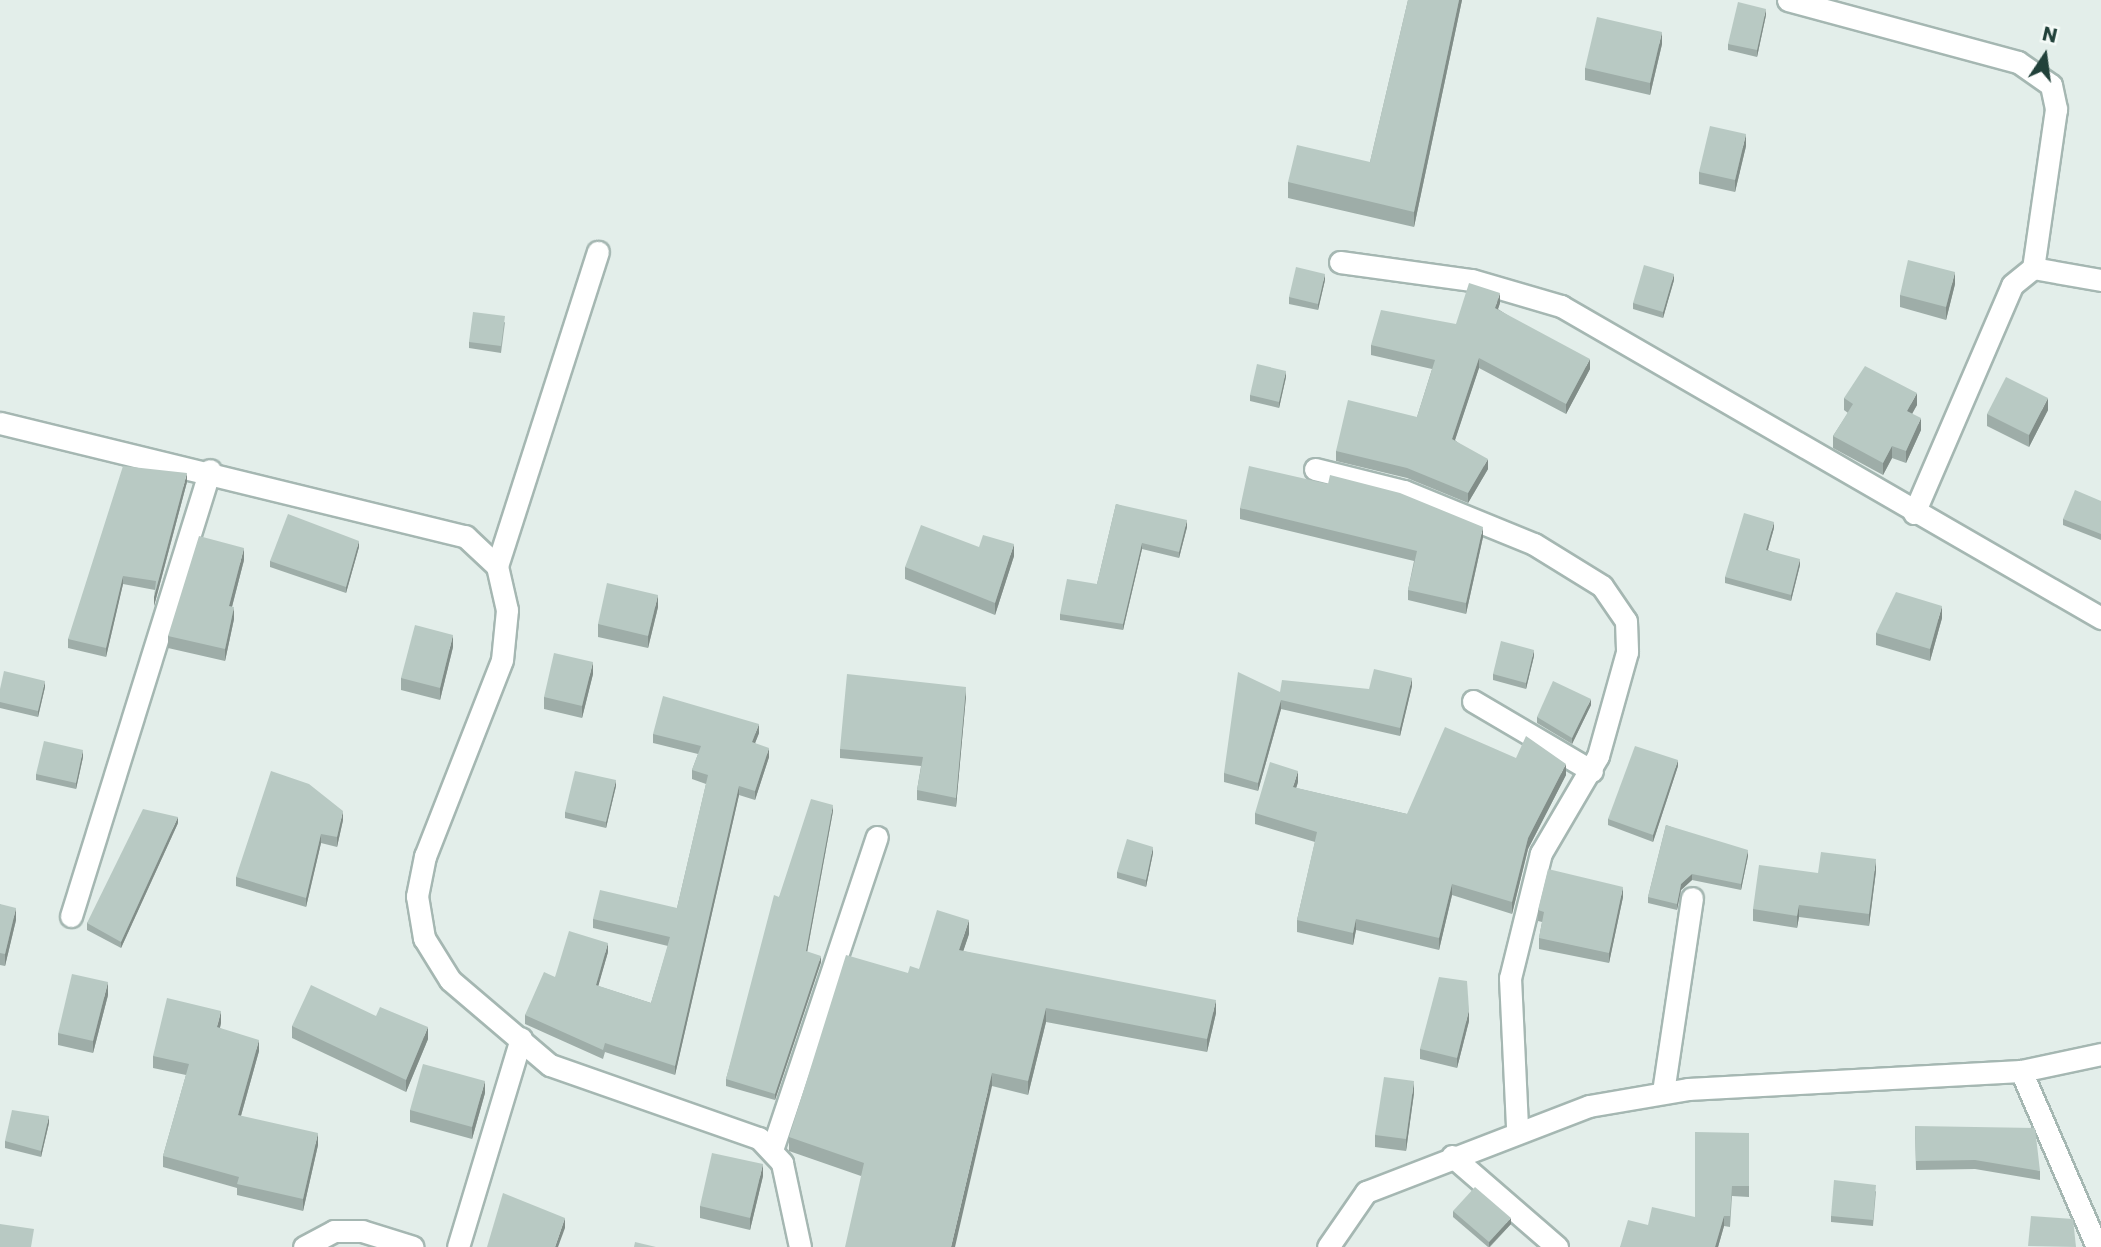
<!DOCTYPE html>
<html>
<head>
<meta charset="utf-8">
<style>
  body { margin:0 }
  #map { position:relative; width:2101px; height:1247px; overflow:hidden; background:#e3eeea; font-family:Poppins,sans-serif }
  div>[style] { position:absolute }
  .roads { filter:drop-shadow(2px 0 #a5b7b2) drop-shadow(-2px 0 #a5b7b2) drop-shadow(0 2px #a5b7b2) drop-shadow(0 -2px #a5b7b2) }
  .minor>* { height:21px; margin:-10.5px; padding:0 10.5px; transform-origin:10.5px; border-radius:10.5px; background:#fff }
  .wall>* { inset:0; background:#9eada8 }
  .shaded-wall>* { inset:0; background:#818d88 }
  .building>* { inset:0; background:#b8c9c3 }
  span { translate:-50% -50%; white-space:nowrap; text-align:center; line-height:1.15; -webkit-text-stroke:7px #f4faf7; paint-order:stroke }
  .north { position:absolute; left:2010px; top:21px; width:70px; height:70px; -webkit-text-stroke:5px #f4faf7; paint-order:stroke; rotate:13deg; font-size:19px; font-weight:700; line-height:28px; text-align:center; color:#21413a }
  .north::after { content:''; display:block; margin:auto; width:24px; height:32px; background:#21413a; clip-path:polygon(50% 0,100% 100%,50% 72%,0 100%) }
</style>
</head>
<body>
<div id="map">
  <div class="roads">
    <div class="minor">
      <div style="left:1788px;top:0;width:238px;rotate:15.1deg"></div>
      <div style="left:2018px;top:62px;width:40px;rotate:34.9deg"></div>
      <div style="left:2051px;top:85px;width:25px;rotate:78deg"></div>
      <div style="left:2056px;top:109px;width:161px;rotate:98.2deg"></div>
      <div style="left:1340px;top:262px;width:133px;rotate:7.8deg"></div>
      <div style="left:1472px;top:280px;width:93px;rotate:16.3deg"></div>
      <div style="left:1561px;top:306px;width:624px;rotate:30.02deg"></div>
      <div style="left:0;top:423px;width:479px;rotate:13.7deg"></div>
      <div style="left:465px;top:536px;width:44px;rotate:43.2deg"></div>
      <div style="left:497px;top:566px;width:45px;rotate:77.2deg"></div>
      <div style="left:507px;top:610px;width:50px;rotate:95.7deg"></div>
      <div style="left:502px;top:660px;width:211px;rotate:111.4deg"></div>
      <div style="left:425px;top:856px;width:41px;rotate:101.3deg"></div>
      <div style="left:417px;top:896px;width:43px;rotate:80.5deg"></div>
      <div style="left:424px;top:938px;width:49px;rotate:58.2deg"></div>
      <div style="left:450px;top:980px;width:131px;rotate:40.4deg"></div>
      <div style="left:550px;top:1065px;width:221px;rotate:19.3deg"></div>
      <div style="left:759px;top:1138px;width:34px;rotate:47deg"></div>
      <div style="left:782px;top:1163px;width:86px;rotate:77.9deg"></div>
      <div style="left:1315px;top:469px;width:92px;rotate:13.9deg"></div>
      <div style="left:1404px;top:491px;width:140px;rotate:22.2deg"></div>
      <div style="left:1534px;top:544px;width:80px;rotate:31.7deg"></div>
      <div style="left:1602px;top:586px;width:42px;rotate:55.6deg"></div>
      <div style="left:1626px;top:621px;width:31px;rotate:88deg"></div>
      <div style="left:1627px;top:652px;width:108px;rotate:105.6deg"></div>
      <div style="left:1598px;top:756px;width:113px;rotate:120.4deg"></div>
      <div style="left:1541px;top:853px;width:129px;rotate:103.9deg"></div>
      <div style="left:1510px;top:978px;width:151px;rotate:87.3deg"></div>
      <div style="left:1914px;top:513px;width:248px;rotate:-66.7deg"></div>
      <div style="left:2012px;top:285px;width:27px;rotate:-39deg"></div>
      <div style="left:2033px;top:268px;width:69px;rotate:10deg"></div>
      <div style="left:497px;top:566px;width:330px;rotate:-72.2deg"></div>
      <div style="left:1473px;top:701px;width:138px;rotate:30.5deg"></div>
      <div style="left:71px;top:916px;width:467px;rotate:-72.7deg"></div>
      <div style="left:2021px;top:1071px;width:192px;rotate:66.6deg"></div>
      <div style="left:1663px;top:1092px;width:196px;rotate:-81.5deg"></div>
      <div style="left:772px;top:1150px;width:330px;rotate:-71.5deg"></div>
      <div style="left:1452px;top:1156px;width:139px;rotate:40.9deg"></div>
      <div style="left:304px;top:1247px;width:34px;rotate:-28deg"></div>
      <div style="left:334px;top:1231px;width:28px"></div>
      <div style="left:362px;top:1231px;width:53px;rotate:17.4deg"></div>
      <div style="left:458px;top:1247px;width:218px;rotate:-73.2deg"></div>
      <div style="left:1328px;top:1247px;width:67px;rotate:-55.4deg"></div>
      <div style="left:1366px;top:1192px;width:239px;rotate:-21.1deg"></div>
      <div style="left:1589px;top:1106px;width:100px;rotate:-9.7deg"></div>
      <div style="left:1688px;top:1089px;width:333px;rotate:-3.1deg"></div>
      <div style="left:2021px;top:1071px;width:82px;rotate:-12deg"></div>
    </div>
  </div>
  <div class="wall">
    <div style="clip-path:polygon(1408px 0,1462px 0,1414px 227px,1288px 198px,1288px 182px,1370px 162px)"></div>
    <div style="clip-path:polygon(1766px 15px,1757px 57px,1728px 50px,1728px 44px)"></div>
    <div style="clip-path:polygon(1662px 44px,1650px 95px,1585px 80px,1585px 68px)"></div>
    <div style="clip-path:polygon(1746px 146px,1735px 192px,1699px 184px,1699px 172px)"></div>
    <div style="clip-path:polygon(1325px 280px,1318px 310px,1289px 304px,1289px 297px)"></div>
    <div style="clip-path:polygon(1674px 280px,1663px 318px,1633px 309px,1633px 303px)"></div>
    <div style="clip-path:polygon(1955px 284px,1946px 320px,1900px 307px,1900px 295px)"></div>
    <div style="clip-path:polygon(1500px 303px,1498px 309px,1590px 369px,1566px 414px,1479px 368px,1455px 440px,1488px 469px,1468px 503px,1407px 478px,1336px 461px,1336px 451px,1417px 417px,1432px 369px,1371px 355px,1371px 345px,1456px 324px)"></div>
    <div style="clip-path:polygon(505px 322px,501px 353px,469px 348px,469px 342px)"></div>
    <div style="clip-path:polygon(1286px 377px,1279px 408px,1250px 401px,1250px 395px)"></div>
    <div style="clip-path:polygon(1844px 398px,1917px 405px,1912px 413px,1921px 430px,1906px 463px,1892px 458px,1883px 475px,1833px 448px,1833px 436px,1848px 413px,1844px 410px)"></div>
    <div style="clip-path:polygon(2048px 410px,2029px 447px,1987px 426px,1987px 414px)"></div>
    <div style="clip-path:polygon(187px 482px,154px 606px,155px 590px,123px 584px,106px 657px,68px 648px,68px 639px)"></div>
    <div style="clip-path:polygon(2101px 501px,2101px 540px,2063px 525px,2063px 519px)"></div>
    <div style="clip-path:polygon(1116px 504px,1187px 527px,1179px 558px,1142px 549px,1123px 630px,1060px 620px,1060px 614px,1097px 584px)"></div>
    <div style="clip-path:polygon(1240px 508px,1483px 537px,1466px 614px,1408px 600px,1408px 590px,1414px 561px,1240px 519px)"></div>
    <div style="clip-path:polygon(1774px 528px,1768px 550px,1800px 565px,1791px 601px,1725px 583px,1725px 577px)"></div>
    <div style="clip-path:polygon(359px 547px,346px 593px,270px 567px,270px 561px)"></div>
    <div style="clip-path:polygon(979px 547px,1014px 556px,995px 615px,905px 579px,905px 567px)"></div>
    <div style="clip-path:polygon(244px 560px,232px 607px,234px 619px,225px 661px,168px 648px,168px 636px)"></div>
    <div style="clip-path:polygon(658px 607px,648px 648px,598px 637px,598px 624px)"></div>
    <div style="clip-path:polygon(1942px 618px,1930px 661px,1876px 645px,1876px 633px)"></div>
    <div style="clip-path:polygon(453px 647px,440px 700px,401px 690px,401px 678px)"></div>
    <div style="clip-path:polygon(1534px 656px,1526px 689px,1493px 680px,1493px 674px)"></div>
    <div style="clip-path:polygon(593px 674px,582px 718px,544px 709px,544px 697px)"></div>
    <div style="clip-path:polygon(1412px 686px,1400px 736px,1281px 709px,1258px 791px,1224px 782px,1224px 773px,1280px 692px,1369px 689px)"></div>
    <div style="clip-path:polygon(45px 687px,38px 717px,0 708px,0 689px)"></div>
    <div style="clip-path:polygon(966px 696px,956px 807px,917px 800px,917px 790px,921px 766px,840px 758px,840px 749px)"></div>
    <div style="clip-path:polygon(1591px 705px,1572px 744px,1537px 723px,1537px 717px)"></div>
    <div style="clip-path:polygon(759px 733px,755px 743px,769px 757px,755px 800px,739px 795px,675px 1075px,605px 1052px,603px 1059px,525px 1024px,525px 1015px,555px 977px,608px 952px,598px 986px,651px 1003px,668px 946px,593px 928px,593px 919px,677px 908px,706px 784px,692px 779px,692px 770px,698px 754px,653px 743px,653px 734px)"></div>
    <div style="clip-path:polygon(83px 757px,76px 789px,36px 780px,36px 774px)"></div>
    <div style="clip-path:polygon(1516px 758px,1566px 775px,1528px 849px,1512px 914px,1452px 895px,1439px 950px,1356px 930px,1353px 945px,1297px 932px,1297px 920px,1315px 842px,1255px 824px,1255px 813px,1298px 782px,1296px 788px,1407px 814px)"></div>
    <div style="clip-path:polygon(1678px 766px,1653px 842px,1608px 825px,1608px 819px)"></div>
    <div style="clip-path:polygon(616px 786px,606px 828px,565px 818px,565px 812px)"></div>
    <div style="clip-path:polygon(833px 811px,807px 952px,821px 962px,775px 1100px,726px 1086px,726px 1079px,779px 897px)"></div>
    <div style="clip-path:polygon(343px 820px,337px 847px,321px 843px,306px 907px,236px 886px,236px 877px)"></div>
    <div style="clip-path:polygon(178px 823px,121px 948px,87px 930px,87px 923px)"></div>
    <div style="clip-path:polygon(1666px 825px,1748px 856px,1741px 890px,1692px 880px,1681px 890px,1677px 910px,1648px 903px,1648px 897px)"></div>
    <div style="clip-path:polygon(1153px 853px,1146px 887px,1117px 878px,1117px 872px)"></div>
    <div style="clip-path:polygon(1876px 871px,1869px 926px,1799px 917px,1797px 928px,1753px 921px,1753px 909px,1818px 873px)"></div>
    <div style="clip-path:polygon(1623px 897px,1609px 963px,1539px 949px,1539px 938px,1542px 922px,1538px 921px,1538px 910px)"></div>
    <div style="clip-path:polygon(0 904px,16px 920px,5px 966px,0 965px)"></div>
    <div style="clip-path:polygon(969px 934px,963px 951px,1216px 1013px,1207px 1052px,1046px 1022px,1028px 1095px,992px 1086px,861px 1176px,789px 1151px,789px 1137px,908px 973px,919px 969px)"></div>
    <div style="clip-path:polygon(108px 995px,93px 1053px,58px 1045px,58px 1033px)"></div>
    <div style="clip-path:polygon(376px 1016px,428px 1039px,406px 1092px,292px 1038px,292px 1026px)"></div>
    <div style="clip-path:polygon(1469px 1021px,1457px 1068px,1420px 1059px,1420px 1049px)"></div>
    <div style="clip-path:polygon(221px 1023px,220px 1028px,259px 1051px,241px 1116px,318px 1145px,303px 1211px,237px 1195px,237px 1188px,163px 1167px,163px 1156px,186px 1075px,153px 1068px,153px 1056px)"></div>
    <div style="clip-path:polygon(485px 1093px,472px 1139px,410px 1122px,410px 1110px)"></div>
    <div style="clip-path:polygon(1414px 1093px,1406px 1151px,1375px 1147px,1375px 1135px)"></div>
    <div style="clip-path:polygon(49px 1123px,41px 1157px,5px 1148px,5px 1141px)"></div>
    <div style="clip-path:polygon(1915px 1126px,2040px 1171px,2040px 1180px,1975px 1169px,1916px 1170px)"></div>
    <div style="clip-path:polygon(1749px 1133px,1749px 1197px,1732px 1196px,1730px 1227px,1724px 1226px,1718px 1247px,1620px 1247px,1648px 1225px,1695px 1217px)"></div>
    <div style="clip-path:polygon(763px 1176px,750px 1230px,700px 1218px,700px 1206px)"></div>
    <div style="clip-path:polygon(1876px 1191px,1873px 1226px,1831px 1222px,1831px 1216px)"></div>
    <div style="clip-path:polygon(1453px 1211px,1511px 1224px,1490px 1247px,1488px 1247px,1453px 1217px)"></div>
  </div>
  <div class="shaded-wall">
    <div style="clip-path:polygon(1459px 0,1462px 0,1414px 227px,1414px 212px)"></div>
    <div style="clip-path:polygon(1766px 9px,1766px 15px,1757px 57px,1757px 50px)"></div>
    <div style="clip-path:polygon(1662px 32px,1662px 44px,1650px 95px,1650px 83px)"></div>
    <div style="clip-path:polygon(1746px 134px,1746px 146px,1735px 192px,1735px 180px)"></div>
    <div style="clip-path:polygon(1955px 272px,1955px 284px,1946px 320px,1946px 307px)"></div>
    <div style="clip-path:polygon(1325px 274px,1325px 280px,1318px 310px,1318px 304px)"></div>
    <div style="clip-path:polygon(1674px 274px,1674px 280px,1663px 318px,1663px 312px)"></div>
    <div style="clip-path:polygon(1500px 293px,1500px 303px,1495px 318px,1495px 308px)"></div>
    <div style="clip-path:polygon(1479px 358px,1479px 368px,1452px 449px,1452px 439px)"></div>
    <div style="clip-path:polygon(1590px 359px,1590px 369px,1566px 414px,1566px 404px)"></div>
    <div style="clip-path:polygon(1286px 371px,1286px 377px,1279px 408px,1279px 402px)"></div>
    <div style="clip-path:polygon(1917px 393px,1917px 405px,1907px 423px,1907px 411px)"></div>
    <div style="clip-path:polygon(2048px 398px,2048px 410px,2029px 447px,2029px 435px)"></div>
    <div style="clip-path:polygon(1921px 418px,1921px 430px,1906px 463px,1906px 451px)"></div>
    <div style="clip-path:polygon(1892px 446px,1892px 458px,1883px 475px,1883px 463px)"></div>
    <div style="clip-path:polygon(1488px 459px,1488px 469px,1468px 503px,1468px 493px)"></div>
    <div style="clip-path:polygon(187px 473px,187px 482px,154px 606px,154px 597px)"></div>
    <div style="clip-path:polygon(1187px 520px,1187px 527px,1179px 558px,1179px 552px)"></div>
    <div style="clip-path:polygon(1774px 522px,1774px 528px,1766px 556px,1766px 550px)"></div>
    <div style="clip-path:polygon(1483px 527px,1483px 537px,1466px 614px,1466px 603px)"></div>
    <div style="clip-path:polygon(359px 541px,359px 547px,346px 593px,346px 587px)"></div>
    <div style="clip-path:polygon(1142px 543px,1142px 549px,1123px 630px,1123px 624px)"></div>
    <div style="clip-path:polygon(1014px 544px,1014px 556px,995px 615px,995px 603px)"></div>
    <div style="clip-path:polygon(244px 548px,244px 560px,229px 618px,229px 606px)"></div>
    <div style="clip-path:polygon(1800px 559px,1800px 565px,1791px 601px,1791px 595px)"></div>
    <div style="clip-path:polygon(123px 576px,123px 584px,106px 657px,106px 648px)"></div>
    <div style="clip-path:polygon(658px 595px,658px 607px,648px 648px,648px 636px)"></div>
    <div style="clip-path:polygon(1942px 606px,1942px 618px,1930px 661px,1930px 649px)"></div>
    <div style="clip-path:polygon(234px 607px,234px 619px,225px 661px,225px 649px)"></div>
    <div style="clip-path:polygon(453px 635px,453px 647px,440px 700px,440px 688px)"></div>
    <div style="clip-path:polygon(1534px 650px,1534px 656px,1526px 689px,1526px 683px)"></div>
    <div style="clip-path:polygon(593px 662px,593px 674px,582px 718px,582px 706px)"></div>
    <div style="clip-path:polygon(1412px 678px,1412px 686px,1400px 736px,1400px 728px)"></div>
    <div style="clip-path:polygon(45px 681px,45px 687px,38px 717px,38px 711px)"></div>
    <div style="clip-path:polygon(966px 687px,966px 696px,956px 807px,956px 798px)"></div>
    <div style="clip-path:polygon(1591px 699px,1591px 705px,1572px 744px,1572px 738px)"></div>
    <div style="clip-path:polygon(1281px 700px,1281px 709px,1258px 791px,1258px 783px)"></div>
    <div style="clip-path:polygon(759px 724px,759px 733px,752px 751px,752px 742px)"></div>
    <div style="clip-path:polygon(769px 748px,769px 757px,755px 800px,755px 791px)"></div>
    <div style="clip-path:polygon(83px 750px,83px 757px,76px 789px,76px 783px)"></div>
    <div style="clip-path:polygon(1678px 760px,1678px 766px,1653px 842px,1653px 835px)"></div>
    <div style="clip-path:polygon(1566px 764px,1566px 775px,1528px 849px,1512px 914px,1512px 902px,1528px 838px)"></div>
    <div style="clip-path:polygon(1298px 771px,1298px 782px,1293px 798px,1293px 787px)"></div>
    <div style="clip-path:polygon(616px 780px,616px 786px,606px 828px,606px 822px)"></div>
    <div style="clip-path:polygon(739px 786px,739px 795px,675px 1075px,675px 1066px)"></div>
    <div style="clip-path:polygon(833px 805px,833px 811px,806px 958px,806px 951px)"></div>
    <div style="clip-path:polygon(343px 811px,343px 820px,337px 847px,337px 837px)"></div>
    <div style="clip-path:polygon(178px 817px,178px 823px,121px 948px,121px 942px)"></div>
    <div style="clip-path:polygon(321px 834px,321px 843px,306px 907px,306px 898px)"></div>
    <div style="clip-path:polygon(1153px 847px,1153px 853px,1146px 887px,1146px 880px)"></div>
    <div style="clip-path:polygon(1748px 850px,1748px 856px,1741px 890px,1741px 884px)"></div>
    <div style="clip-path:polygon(1876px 859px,1876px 871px,1869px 926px,1869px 914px)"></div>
    <div style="clip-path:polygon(1692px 874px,1692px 880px,1681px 890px,1677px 910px,1677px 904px,1681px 884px)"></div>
    <div style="clip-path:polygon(1452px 884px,1452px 895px,1439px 950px,1439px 938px)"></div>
    <div style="clip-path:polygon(1623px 887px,1623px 897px,1609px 963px,1609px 953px)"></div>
    <div style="clip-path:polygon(1799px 905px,1799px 917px,1797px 928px,1797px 916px)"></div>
    <div style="clip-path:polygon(16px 908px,16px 920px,5px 966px,5px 954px)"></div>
    <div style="clip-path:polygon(1356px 919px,1356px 930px,1353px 945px,1353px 933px)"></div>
    <div style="clip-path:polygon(969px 920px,969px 934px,959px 964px,959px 950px)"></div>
    <div style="clip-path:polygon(608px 943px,608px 952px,596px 994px,596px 985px)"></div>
    <div style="clip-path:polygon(821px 956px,821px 962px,775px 1100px,775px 1094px)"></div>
    <div style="clip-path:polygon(108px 982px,108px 995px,93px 1053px,93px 1041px)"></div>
    <div style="clip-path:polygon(1216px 1000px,1216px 1013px,1207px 1052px,1207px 1039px)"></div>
    <div style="clip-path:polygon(1046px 1008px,1046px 1022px,1028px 1095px,1028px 1081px)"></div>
    <div style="clip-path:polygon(1469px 1010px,1469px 1021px,1457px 1068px,1457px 1058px)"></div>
    <div style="clip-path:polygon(221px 1011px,221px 1023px,217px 1039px,217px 1027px)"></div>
    <div style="clip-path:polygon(428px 1027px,428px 1039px,406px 1092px,406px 1080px)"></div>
    <div style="clip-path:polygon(259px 1040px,259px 1051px,238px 1126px,238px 1115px)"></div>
    <div style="clip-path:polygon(992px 1073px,992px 1086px,955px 1247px,951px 1247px)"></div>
    <div style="clip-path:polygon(485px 1081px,485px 1093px,472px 1139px,472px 1127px)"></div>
    <div style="clip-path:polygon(1414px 1081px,1414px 1093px,1406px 1151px,1406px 1139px)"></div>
    <div style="clip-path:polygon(49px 1116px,49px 1123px,41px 1157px,41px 1151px)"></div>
    <div style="clip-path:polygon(318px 1133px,318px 1145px,303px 1211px,303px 1199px)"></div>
    <div style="clip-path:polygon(763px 1164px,763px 1176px,750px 1230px,750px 1218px)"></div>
    <div style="clip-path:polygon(1724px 1216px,1724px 1226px,1718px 1247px,1715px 1247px)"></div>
    <div style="clip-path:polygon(565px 1218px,565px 1228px,558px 1247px,555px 1247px)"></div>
    <div style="clip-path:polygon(1511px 1218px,1511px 1224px,1489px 1247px,1489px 1242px)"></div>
  </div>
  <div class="building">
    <div style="clip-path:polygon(1408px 0,1459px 0,1414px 212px,1288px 182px,1297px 145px,1370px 162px)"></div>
    <div style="clip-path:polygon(1738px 2px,1766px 9px,1757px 50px,1728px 44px)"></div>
    <div style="clip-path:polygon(1597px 17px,1662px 32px,1650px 83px,1585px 68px)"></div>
    <div style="clip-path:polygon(1710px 126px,1746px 134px,1735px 180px,1699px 172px)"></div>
    <div style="clip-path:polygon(1908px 260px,1955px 272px,1946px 307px,1900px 295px)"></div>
    <div style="clip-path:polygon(1644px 265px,1674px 274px,1663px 312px,1633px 303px)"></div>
    <div style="clip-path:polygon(1296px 267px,1325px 274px,1318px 304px,1289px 297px)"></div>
    <div style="clip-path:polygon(1469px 283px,1500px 293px,1495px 308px,1590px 359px,1566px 404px,1479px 358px,1452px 439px,1488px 459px,1468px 493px,1407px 468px,1336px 451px,1348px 400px,1417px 417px,1435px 360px,1371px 345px,1381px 310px,1456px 324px)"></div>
    <div style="clip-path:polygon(473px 312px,505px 316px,501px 346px,469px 342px)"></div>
    <div style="clip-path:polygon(1257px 364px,1286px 371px,1279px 402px,1250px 395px)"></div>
    <div style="clip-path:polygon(1865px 366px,1917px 393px,1907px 411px,1921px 418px,1906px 451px,1892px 446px,1883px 463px,1833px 436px,1853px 404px,1844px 398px)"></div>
    <div style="clip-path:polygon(2006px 377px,2048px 398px,2029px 435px,1987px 414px)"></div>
    <div style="clip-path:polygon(123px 466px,187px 473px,154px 597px,156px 581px,123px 576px,106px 648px,68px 639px)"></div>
    <div style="clip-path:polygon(1249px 466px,1328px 484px,1330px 475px,1400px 493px,1483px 527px,1466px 603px,1408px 590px,1417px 551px,1240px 508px)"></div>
    <div style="clip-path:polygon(2075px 490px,2101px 501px,2101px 534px,2063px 519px)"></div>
    <div style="clip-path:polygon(1116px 504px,1187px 520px,1179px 552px,1142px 543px,1123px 624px,1060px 614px,1067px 579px,1097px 584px)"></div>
    <div style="clip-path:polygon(1744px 513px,1774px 522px,1766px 550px,1800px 559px,1791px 595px,1725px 577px)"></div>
    <div style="clip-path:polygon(288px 514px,359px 541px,346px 587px,270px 561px)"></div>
    <div style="clip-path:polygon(921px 525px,979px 547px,983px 535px,1014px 544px,995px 603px,905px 567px)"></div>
    <div style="clip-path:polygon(199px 536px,244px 548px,229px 606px,234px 607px,225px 649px,168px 636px)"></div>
    <div style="clip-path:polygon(607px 583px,658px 595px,648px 636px,598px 624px)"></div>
    <div style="clip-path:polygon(1896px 592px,1942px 606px,1930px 649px,1876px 633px)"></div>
    <div style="clip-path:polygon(415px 625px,453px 635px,440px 688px,401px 678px)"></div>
    <div style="clip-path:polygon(1501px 641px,1534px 650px,1526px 683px,1493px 674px)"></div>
    <div style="clip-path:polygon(554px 653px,593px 662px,582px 706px,544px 697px)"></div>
    <div style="clip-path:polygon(1374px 669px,1412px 678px,1400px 728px,1281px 700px,1258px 783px,1224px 773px,1238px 672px,1280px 692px,1282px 680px,1369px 689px)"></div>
    <div style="clip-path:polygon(4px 671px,45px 681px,38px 711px,0 702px,0 689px)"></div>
    <div style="clip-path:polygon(847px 674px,966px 687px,956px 798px,917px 790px,923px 757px,840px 749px)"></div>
    <div style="clip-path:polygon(1553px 681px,1591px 699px,1572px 738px,1537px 717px)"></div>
    <div style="clip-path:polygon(663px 696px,759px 724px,752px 742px,769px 748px,755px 791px,739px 786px,675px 1066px,605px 1043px,603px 1050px,525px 1015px,544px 972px,555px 977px,569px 931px,608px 943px,596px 985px,651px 1003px,670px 937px,593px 919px,600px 890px,677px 908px,708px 775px,692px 770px,701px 746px,653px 734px)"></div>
    <div style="clip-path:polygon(1445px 727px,1516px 758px,1526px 736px,1566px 764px,1528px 838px,1512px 902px,1452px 884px,1439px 938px,1356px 919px,1353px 933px,1297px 920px,1317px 832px,1255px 813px,1270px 762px,1298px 771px,1293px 787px,1407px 814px)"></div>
    <div style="clip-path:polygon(44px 741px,83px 750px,76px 783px,36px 774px)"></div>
    <div style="clip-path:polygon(1635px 746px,1678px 760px,1653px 835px,1608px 819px)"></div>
    <div style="clip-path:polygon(271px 771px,309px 784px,343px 811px,337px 837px,321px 834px,306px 898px,236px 877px)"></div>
    <div style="clip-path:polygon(575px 771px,616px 780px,606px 822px,565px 812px)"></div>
    <div style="clip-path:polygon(811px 799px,833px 805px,806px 951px,821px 956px,775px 1094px,726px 1079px,774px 895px,779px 897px)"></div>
    <div style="clip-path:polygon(143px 809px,178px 817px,121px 942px,87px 923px)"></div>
    <div style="clip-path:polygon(1666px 825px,1748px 850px,1741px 884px,1692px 874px,1681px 884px,1677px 904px,1648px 897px)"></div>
    <div style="clip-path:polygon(1127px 839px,1153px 847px,1146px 880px,1117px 872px)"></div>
    <div style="clip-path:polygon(1821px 852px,1876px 859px,1869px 914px,1799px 905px,1797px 916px,1753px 909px,1759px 865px,1818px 873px)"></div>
    <div style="clip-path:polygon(1548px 869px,1623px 887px,1609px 953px,1539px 938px,1544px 912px,1538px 910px)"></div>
    <div style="clip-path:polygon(0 904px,16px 908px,5px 954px,0 953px)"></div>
    <div style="clip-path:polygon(937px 910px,969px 920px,959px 950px,1216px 1000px,1207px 1039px,1046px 1008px,1028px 1081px,992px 1073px,951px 1247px,845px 1247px,864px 1163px,789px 1137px,846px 955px,908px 973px,910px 966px,919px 969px)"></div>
    <div style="clip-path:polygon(72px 974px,108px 982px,93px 1041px,58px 1033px)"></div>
    <div style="clip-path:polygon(1439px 977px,1467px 981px,1469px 1010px,1457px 1058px,1420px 1049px)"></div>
    <div style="clip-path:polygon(311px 985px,376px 1016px,380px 1007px,428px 1027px,406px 1080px,292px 1026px)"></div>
    <div style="clip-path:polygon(167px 998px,221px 1011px,217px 1027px,259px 1040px,238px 1115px,318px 1133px,303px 1199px,237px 1184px,239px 1177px,163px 1156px,189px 1064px,153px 1056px)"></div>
    <div style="clip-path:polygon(423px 1064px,485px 1081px,472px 1127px,410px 1110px)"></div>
    <div style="clip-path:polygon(1384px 1077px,1414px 1081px,1406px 1139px,1375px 1135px)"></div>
    <div style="clip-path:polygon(12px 1110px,49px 1116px,41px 1151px,5px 1141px)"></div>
    <div style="clip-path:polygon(1915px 1126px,2035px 1128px,2040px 1171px,1975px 1160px,1916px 1161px)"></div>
    <div style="clip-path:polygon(1695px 1132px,1749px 1133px,1749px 1186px,1732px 1186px,1730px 1216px,1724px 1216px,1715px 1247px,1620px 1247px,1628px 1220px,1648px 1225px,1652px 1207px,1695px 1217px)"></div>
    <div style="clip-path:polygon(712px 1153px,763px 1164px,750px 1218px,700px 1206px)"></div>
    <div style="clip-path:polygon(1834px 1180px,1876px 1185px,1873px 1220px,1831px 1216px)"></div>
    <div style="clip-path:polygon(1475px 1187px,1511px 1218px,1489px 1242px,1453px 1211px)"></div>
    <div style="clip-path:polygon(503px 1193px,565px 1218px,555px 1247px,487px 1247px)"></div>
    <div style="clip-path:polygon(2031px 1216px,2073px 1219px,2076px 1247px,2028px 1246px)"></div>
    <div style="clip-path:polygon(0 1224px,34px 1229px,31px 1247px,0 1247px)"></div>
    <div style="clip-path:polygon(635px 1242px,656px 1247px,634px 1247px)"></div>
  </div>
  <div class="north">N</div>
</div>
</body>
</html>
